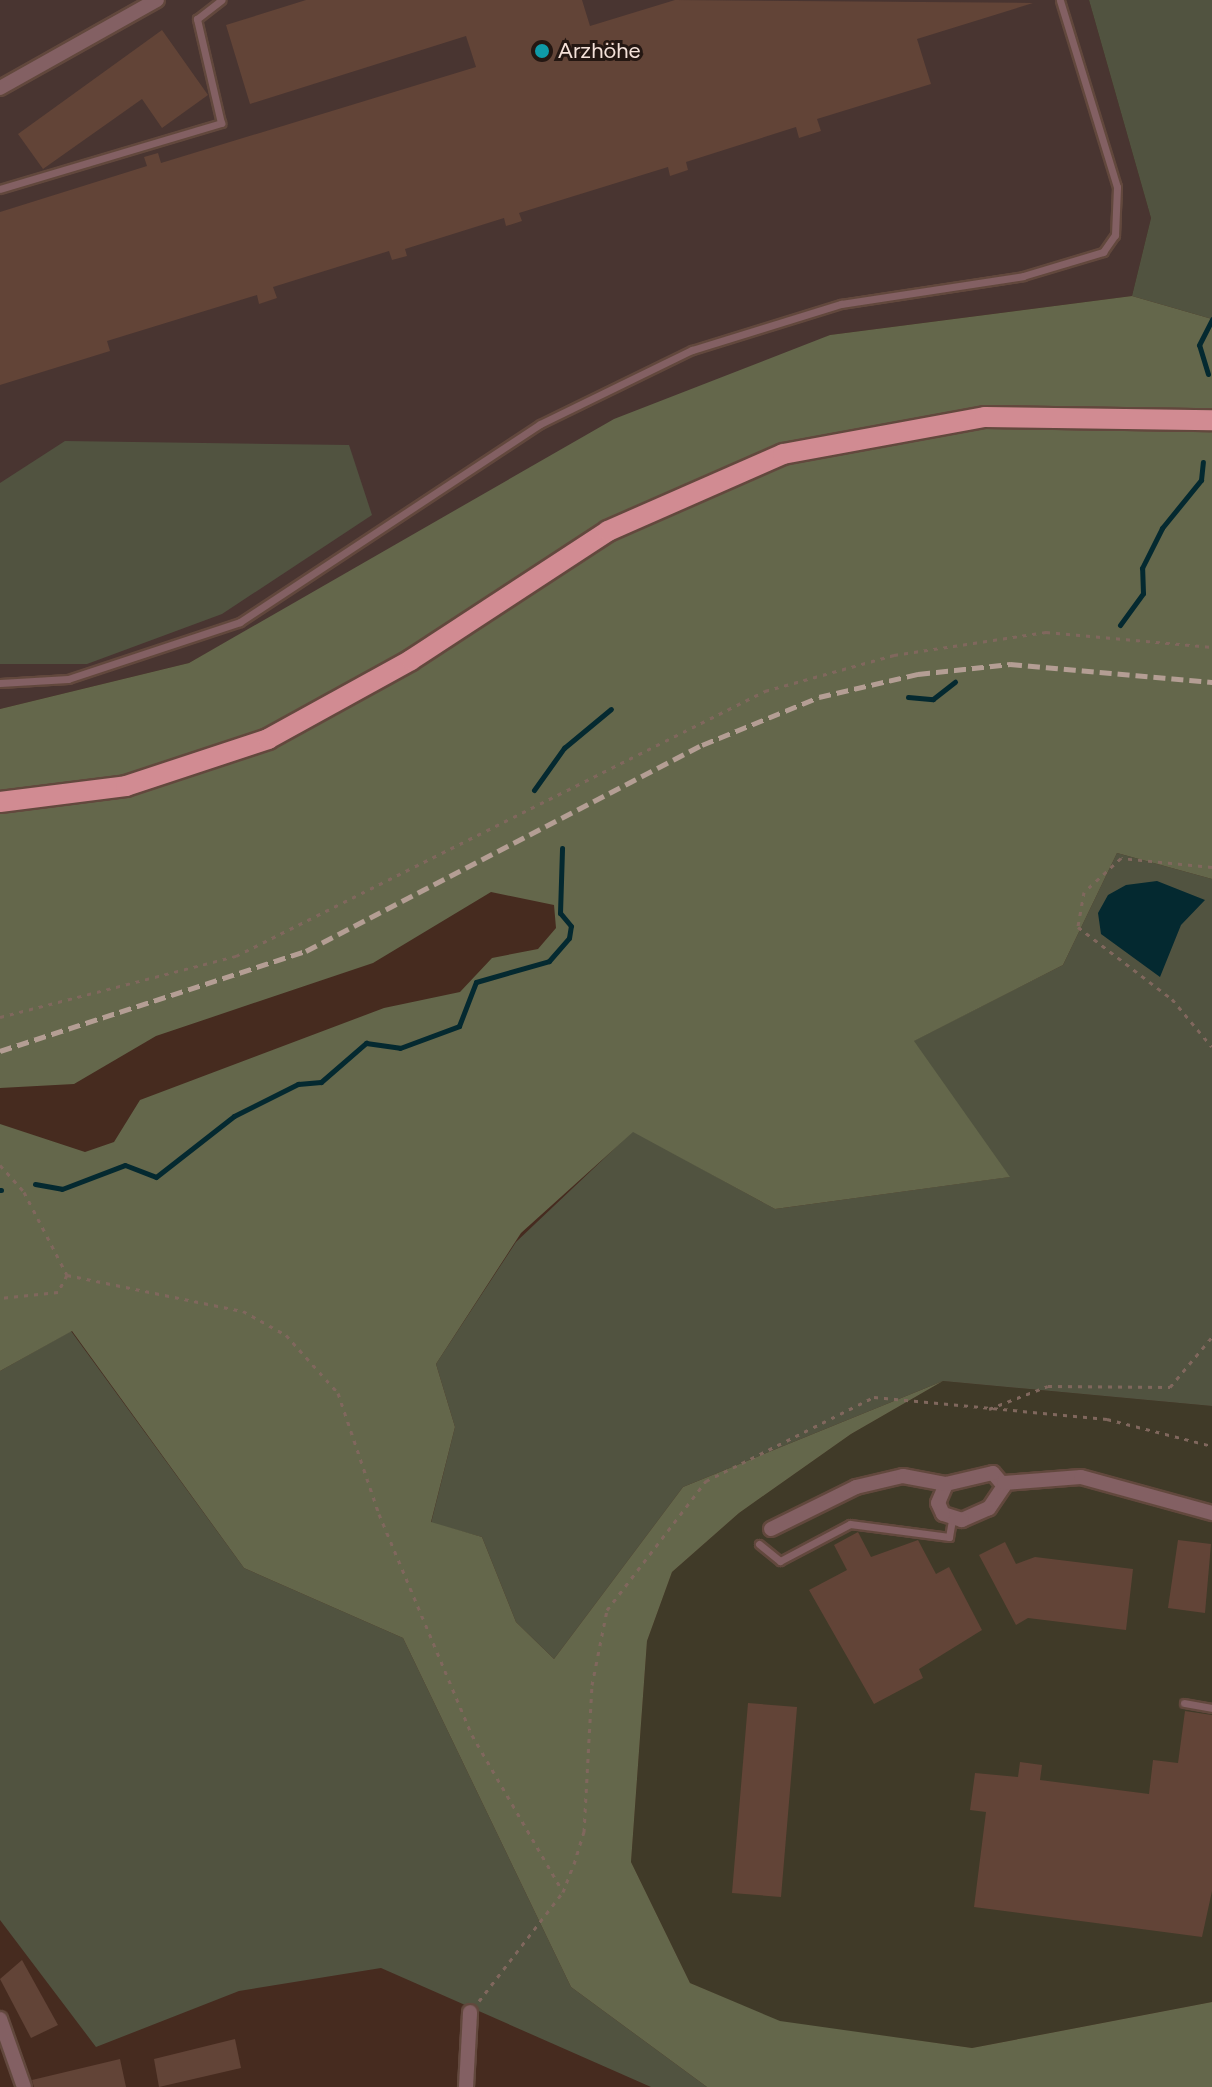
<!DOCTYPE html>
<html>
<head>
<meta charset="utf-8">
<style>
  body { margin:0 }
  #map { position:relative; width:1212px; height:2087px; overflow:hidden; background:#462b1f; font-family:Figtree,sans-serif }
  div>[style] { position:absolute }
  .commercial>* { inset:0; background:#403a28 }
  .industrial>* { inset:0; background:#493531 }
  .green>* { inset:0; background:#515340 }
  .forest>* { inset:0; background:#64674b }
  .water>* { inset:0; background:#042930 }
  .stream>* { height:5px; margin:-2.5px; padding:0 2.5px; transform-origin:2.5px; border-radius:2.5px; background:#042930 }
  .building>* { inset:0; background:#624437 }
  .path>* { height:3px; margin-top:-1.5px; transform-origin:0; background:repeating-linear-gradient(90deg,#80675d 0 4px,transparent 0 10px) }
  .roads { filter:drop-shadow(2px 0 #62483d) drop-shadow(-2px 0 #62483d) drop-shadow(0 2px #62483d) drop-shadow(0 -2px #62483d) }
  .lane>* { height:7px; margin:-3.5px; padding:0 3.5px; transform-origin:3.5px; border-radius:3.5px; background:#836063 }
  .street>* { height:14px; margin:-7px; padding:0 7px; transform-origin:7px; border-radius:7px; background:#836063 }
  .primary>* { height:20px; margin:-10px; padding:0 10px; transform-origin:10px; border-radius:10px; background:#d18b92 }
  .rail>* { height:5px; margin-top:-2.5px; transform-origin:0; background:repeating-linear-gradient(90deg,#b49e94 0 12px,transparent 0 18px) }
  .dots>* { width:22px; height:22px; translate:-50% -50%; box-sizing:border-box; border:4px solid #241712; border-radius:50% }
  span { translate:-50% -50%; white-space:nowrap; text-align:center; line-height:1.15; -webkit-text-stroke:6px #241712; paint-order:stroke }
  .poi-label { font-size:22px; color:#f4e1d9 }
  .left { translate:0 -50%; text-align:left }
</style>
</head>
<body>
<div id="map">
  <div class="commercial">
    <div style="clip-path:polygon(943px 1381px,1212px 1406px,1212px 2002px,972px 2048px,780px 2022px,690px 1983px,631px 1862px,647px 1641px,672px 1572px,739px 1513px,851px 1434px)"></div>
  </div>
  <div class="industrial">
    <div style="clip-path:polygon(0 0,1089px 0,1151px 218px,1132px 296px,830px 335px,391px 550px,189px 663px,0 709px)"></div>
  </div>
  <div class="green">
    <div style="clip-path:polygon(1089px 0,1212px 0,1212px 319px,1132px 296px,1151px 218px)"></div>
    <div style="clip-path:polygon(65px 441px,349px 445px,372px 515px,222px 614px,87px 664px,0 664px,0 483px)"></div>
    <div style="clip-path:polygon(1117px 853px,1212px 879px,1212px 1406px,943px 1381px,683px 1487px,554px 1659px,516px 1622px,482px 1537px,431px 1523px,455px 1427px,436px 1364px,516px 1242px,633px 1131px,775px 1209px,1009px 1177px,913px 1041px,1063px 965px)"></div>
    <div style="clip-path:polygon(71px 1331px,244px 1568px,403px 1638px,571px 1987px,707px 2087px,651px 2087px,381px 1968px,239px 1991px,96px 2047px,0 1920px,0 1371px)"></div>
  </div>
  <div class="forest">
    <div style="clip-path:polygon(1132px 296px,1212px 319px,1212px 879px,1117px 853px,1063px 965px,914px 1041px,1010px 1177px,775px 1209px,633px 1132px,521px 1233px,436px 1364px,455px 1427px,431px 1522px,482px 1537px,516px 1622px,554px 1659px,683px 1487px,943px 1381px,851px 1434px,739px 1513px,672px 1572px,647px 1641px,631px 1862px,690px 1983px,780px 2021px,972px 2048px,1212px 2002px,1212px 2087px,707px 2087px,571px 1987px,403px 1638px,244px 1568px,72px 1331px,0 1371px,0 1124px,85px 1152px,114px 1142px,140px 1100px,384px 1008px,460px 992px,492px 958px,538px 949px,556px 928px,554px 905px,491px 892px,373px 963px,156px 1036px,74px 1084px,0 1088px,0 709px,189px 663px,614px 419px,830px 335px)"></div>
  </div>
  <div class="water">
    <div style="clip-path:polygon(1157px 881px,1205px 900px,1181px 925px,1160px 977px,1101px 934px,1098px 913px,1108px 895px,1126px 885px)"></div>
  </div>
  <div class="stream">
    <div style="left:1208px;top:374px;width:30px;rotate:-107deg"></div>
    <div style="left:1199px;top:345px;width:29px;rotate:-63deg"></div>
    <div style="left:1120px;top:625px;width:39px;rotate:-54deg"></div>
    <div style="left:1143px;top:593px;width:25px;rotate:-92deg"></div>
    <div style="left:1142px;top:568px;width:45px;rotate:-63.4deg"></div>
    <div style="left:1162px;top:528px;width:62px;rotate:-50.9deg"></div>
    <div style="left:1201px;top:480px;width:18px;rotate:-84deg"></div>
    <div style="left:908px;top:697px;width:25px;rotate:5deg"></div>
    <div style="left:933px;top:699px;width:28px;rotate:-38deg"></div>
    <div style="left:534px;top:790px;width:52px;rotate:-54.5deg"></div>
    <div style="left:564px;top:748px;width:61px;rotate:-39.7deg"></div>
    <div style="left:35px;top:1184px;width:27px;rotate:10deg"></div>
    <div style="left:62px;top:1189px;width:67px;rotate:-20.9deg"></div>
    <div style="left:125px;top:1165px;width:33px;rotate:21deg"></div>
    <div style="left:156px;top:1177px;width:99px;rotate:-38deg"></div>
    <div style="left:234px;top:1116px;width:72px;rotate:-26.6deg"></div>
    <div style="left:298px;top:1084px;width:23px;rotate:-5deg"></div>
    <div style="left:321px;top:1082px;width:60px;rotate:-40.9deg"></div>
    <div style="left:366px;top:1043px;width:34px;rotate:8deg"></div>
    <div style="left:400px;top:1048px;width:63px;rotate:-20.4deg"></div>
    <div style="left:459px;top:1026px;width:47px;rotate:-68.9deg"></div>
    <div style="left:476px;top:982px;width:76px;rotate:-16deg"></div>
    <div style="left:549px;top:961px;width:30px;rotate:-49deg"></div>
    <div style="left:569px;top:938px;width:12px;rotate:-81deg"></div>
    <div style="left:571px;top:926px;width:17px;rotate:-130deg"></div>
    <div style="left:560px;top:913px;width:65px;rotate:-88.2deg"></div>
    <div style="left:0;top:1190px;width:1px"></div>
  </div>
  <div class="building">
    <div style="clip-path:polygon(306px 0,582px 0,590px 26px,675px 0,1033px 3px,917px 39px,931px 84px,817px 119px,821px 131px,799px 138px,796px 127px,686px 162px,688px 170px,670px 176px,668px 167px,519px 213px,522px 221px,506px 226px,504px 218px,405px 249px,407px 256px,392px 260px,389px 251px,273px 287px,277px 298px,259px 304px,257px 295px,107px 341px,110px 351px,0 385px,0 212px,147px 166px,144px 157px,158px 153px,161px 163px,476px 67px,466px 36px,250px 104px,226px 25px)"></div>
    <div style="clip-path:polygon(162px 30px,208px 95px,162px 128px,142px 99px,43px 169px,18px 134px)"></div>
    <div style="clip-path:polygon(858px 1532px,871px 1557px,918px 1540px,936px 1574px,949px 1567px,982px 1630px,919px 1669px,923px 1678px,874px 1704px,809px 1590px,847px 1570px,834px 1545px)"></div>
    <div style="clip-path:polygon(1178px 1540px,1211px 1544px,1205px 1613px,1168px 1608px)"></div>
    <div style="clip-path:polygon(1005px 1542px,1016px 1564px,1035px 1557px,1133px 1569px,1126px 1630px,1028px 1618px,1016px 1625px,979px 1555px)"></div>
    <div style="clip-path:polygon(748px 1703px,797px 1707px,781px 1897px,732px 1893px)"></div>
    <div style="clip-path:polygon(1185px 1711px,1212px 1715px,1212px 1891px,1202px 1937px,974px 1907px,986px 1812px,970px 1810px,975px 1773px,1018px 1777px,1020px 1762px,1042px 1765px,1040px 1780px,1149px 1794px,1153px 1760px,1178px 1763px)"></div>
    <div style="clip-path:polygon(22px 1960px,58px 2025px,31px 2038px,0 1979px)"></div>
    <div style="clip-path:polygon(235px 2039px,241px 2068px,159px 2087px,154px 2059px)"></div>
    <div style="clip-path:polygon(120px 2059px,126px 2087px,34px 2087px,32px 2080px)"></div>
  </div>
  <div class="path">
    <div style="left:1212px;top:867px;width:91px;rotate:-174.4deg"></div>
    <div style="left:1121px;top:858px;width:50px;rotate:137.4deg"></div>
    <div style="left:1084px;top:892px;width:36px;rotate:100deg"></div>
    <div style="left:1078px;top:927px;width:118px;rotate:37.5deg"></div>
    <div style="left:1172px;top:999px;width:62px;rotate:50.2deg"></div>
    <div style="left:0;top:1017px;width:244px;rotate:-14.5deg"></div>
    <div style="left:236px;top:956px;width:592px;rotate:-26.61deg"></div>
    <div style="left:765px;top:691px;width:134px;rotate:-15.6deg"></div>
    <div style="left:894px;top:655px;width:154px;rotate:-8.6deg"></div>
    <div style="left:1046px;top:632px;width:167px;rotate:5.2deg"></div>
    <div style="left:0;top:1165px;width:36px;rotate:48deg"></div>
    <div style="left:24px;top:1192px;width:93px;rotate:62.6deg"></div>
    <div style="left:67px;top:1275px;width:19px;rotate:118deg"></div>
    <div style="left:58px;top:1292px;width:58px;rotate:174.1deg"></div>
    <div style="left:67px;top:1275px;width:180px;rotate:11.6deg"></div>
    <div style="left:243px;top:1311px;width:49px;rotate:29.2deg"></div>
    <div style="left:286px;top:1335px;width:78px;rotate:48.1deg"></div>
    <div style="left:338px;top:1393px;width:128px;rotate:71.3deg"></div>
    <div style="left:379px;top:1514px;width:240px;rotate:67.2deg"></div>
    <div style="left:472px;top:1735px;width:181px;rotate:59.9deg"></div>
    <div style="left:989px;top:1409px;width:63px;rotate:-21.3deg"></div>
    <div style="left:1048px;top:1386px;width:122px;rotate:0.5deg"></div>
    <div style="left:1170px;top:1387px;width:65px;rotate:-50deg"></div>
    <div style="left:479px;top:2001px;width:138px;rotate:-52.4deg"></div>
    <div style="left:563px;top:1892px;width:30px;rotate:-69deg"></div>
    <div style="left:574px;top:1864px;width:34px;rotate:-73deg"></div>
    <div style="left:584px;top:1832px;width:147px;rotate:-86.9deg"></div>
    <div style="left:592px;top:1685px;width:76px;rotate:-78.7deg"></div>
    <div style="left:607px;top:1610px;width:163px;rotate:-52.5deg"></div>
    <div style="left:706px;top:1481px;width:188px;rotate:-26.6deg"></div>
    <div style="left:874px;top:1397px;width:234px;rotate:5.4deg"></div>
    <div style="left:1107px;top:1419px;width:108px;rotate:14.4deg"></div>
  </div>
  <div class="roads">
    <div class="lane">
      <div style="left:0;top:189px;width:231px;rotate:-16.6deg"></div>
      <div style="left:221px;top:123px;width:107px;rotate:-103deg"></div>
      <div style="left:197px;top:19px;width:31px;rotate:-38deg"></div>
      <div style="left:0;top:683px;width:68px;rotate:-3.4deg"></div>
      <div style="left:68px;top:679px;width:181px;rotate:-18.3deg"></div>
      <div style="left:240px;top:622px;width:359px;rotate:-33.4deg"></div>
      <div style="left:540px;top:424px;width:169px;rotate:-26deg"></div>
      <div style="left:692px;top:350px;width:156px;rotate:-17.2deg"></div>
      <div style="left:841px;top:304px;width:184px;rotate:-8.7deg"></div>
      <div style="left:1023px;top:276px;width:84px;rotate:-16.7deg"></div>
      <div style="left:1103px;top:252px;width:21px;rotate:-55deg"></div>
      <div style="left:1115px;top:235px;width:48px;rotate:-87.6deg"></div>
      <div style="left:1117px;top:187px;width:195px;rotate:-107deg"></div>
      <div style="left:759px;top:1544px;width:27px;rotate:39deg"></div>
      <div style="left:780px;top:1561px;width:79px;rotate:-27.9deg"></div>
      <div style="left:850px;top:1524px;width:100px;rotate:7.5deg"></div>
      <div style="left:949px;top:1537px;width:17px;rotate:-80deg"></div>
      <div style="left:1184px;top:1703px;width:28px;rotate:10deg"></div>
    </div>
    <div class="street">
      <div style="left:0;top:88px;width:180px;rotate:-29.3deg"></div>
      <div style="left:993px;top:1473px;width:17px;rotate:50deg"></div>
      <div style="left:1004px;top:1486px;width:27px;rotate:124deg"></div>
      <div style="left:989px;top:1508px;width:30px;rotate:156deg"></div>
      <div style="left:962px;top:1520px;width:20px;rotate:-162deg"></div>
      <div style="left:943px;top:1514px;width:12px;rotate:-114deg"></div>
      <div style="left:938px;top:1503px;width:21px;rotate:-67deg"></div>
      <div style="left:946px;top:1484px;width:48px;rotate:-13.2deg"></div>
      <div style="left:1004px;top:1483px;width:77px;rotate:-4.5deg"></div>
      <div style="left:1081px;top:1477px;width:136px;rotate:15.4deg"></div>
      <div style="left:771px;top:1529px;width:95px;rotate:-26.3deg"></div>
      <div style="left:856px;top:1487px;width:48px;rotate:-13.2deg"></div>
      <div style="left:903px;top:1476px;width:44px;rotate:10.5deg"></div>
      <div style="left:0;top:2019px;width:72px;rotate:70.6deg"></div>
      <div style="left:466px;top:2087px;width:75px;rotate:-86.9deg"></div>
    </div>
    <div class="primary">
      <div style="left:0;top:802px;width:127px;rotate:-7.2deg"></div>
      <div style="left:126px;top:786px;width:150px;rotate:-18.3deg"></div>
      <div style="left:268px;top:739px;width:163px;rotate:-28.9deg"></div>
      <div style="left:411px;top:660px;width:235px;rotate:-33.2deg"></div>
      <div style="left:608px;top:531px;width:191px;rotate:-23.7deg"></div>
      <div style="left:783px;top:454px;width:205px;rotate:-10.4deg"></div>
      <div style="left:985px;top:417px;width:227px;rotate:0.8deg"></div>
    </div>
  </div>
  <div class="rail">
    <div style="left:0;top:1051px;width:322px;rotate:-18.1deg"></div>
    <div style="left:306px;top:951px;width:446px;rotate:-27.5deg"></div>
    <div style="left:702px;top:745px;width:126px;rotate:-22.3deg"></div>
    <div style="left:819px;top:697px;width:102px;rotate:-13.1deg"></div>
    <div style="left:918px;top:674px;width:93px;rotate:-6.2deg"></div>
    <div style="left:1010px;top:664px;width:203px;rotate:5.1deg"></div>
  </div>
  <div class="dots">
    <div style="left:542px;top:51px;background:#0f9aa8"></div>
  </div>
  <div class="poi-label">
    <span class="left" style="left:558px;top:51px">Arzhöhe</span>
  </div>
</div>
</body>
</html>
